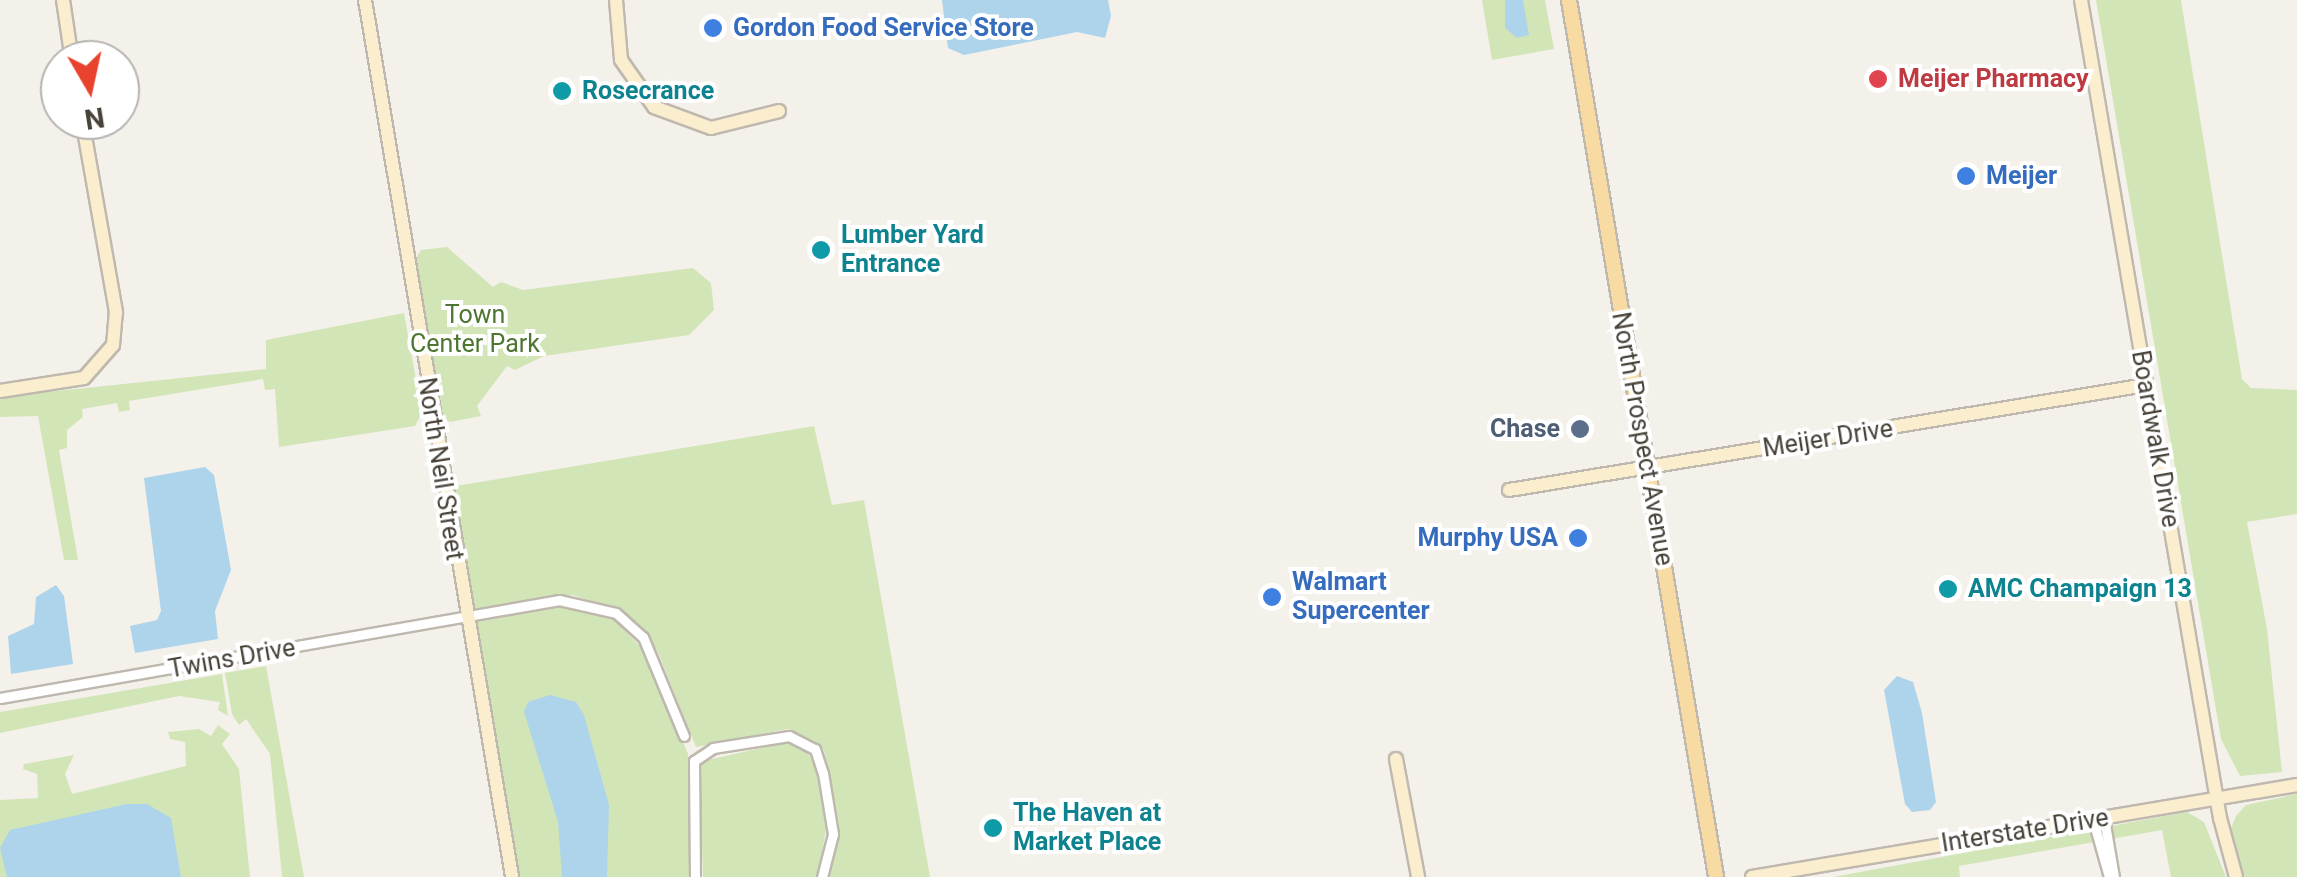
<!DOCTYPE html>
<html>
<head>
<meta charset="utf-8">
<style>
  body { margin:0 }
  #map { position:relative; width:2297px; height:877px; overflow:hidden; background:#f4f1eb; font-family:Roboto,sans-serif }
  div>[style] { position:absolute }
  .green>* { inset:0; background:#d2e5b7 }
  .water>* { inset:0; background:#add4eb }
  .roads { filter:drop-shadow(2px 0 #bfb8ae) drop-shadow(-2px 0 #bfb8ae) drop-shadow(0 2px #bfb8ae) drop-shadow(0 -2px #bfb8ae) }
  .street>* { height:9px; margin:-4.5px; padding:0 4.5px; transform-origin:4.5px; border-radius:4.5px; background:#fff }
  .secondary>* { height:12px; margin:-6px; padding:0 6px; transform-origin:6px; border-radius:6px; background:#fbeecf }
  .primary>* { height:14px; margin:-7px; padding:0 7px; transform-origin:7px; border-radius:7px; background:#f7dba2 }
  .dots>* { width:28px; height:28px; translate:-50% -50%; box-sizing:border-box; border:5px solid #fff; border-radius:50% }
  span { translate:-50% -50%; white-space:nowrap; text-align:center; line-height:1.15; -webkit-text-stroke:8px #fff; paint-order:stroke }
  .shop-label { font-size:25px; color:#366cbe; font-weight:700 }
  .left { translate:0 -50%; text-align:left }
  .right { translate:-100% -50%; text-align:right }
  .health-label { font-size:25px; color:#be3a42; font-weight:700 }
  .culture-label { font-size:25px; color:#0d838f; font-weight:700 }
  .park-label { font-size:25px; color:#4d7630 }
  .service-label { font-size:25px; color:#4e5e75; font-weight:700 }
  .street-label { font-size:25px; color:#484239 }
  .north { position:absolute; left:40px; top:40px; width:100px; height:100px; box-sizing:border-box; background:#fff; border:2px solid #b6b3b0; border-radius:50%; rotate:171deg; font-size:28px; font-weight:700; line-height:40px; text-align:center; color:#484239 }
  .north::after { content:''; display:block; margin:auto; width:35px; height:45px; background:#e9422d; clip-path:polygon(50% 0,100% 100%,50% 72%,0 100%) }
</style>
</head>
<body>
<div id="map">
  <div class="green">
    <div style="clip-path:polygon(1482px 0,1545px 0,1554px 49px,1492px 60px)"></div>
    <div style="clip-path:polygon(2096px 0,2181px 0,2242px 379px,2251px 388px,2297px 390px,2297px 514px,2247px 522px,2267px 629px,2282px 772px,2240px 776px,2221px 739px)"></div>
    <div style="clip-path:polygon(447px 247px,493px 287px,501px 282px,523px 290px,693px 268px,711px 283px,714px 310px,689px 335px,544px 356px,515px 370px,507px 366px,477px 406px,481px 416px,450px 422px,440px 415px,415px 260px,421px 250px)"></div>
    <div style="clip-path:polygon(404px 313px,422px 413px,415px 426px,279px 447px,275px 389px,265px 390px,263px 379px,129px 401px,130px 410px,119px 412px,117px 403px,82px 409px,83px 417px,67px 430px,67px 448px,59px 450px,78px 560px,64px 560px,38px 416px,0 417px,0 397px,266px 369px,266px 340px)"></div>
    <div style="clip-path:polygon(814px 426px,832px 505px,864px 500px,930px 877px,828px 877px,839px 825px,824px 750px,787px 729px,696px 747px,657px 650px,620px 611px,573px 595px,473px 610px,450px 487px)"></div>
    <div style="clip-path:polygon(563px 604px,611px 617px,648px 654px,688px 754px,690px 877px,520px 877px,473px 620px)"></div>
    <div style="clip-path:polygon(266px 666px,304px 877px,282px 877px,270px 754px,246px 719px,239px 725px,232px 714px,225px 673px)"></div>
    <div style="clip-path:polygon(222px 674px,228px 716px,218px 710px,220px 702px,179px 696px,0 733px,0 712px)"></div>
    <div style="clip-path:polygon(218px 725px,230px 734px,222px 744px,239px 769px,250px 877px,0 877px,0 800px,38px 798px,37px 774px,23px 769px,24px 764px,74px 755px,65px 774px,72px 794px,186px 766px,185px 742px,170px 739px,168px 732px,199px 729px,211px 736px)"></div>
    <div style="clip-path:polygon(787px 742px,803px 747px,817px 767px,826px 829px,818px 877px,703px 877px,699px 762px)"></div>
    <div style="clip-path:polygon(2297px 794px,2297px 877px,2242px 877px,2231px 828px,2236px 816px,2246px 805px)"></div>
    <div style="clip-path:polygon(2187px 812px,2204px 822px,2226px 877px,2171px 877px,2162px 830px,1959px 866px,1960px 877px,1833px 877px)"></div>
  </div>
  <div class="water">
    <div style="clip-path:polygon(942px 0,1108px 0,1111px 16px,1105px 38px,1077px 32px,964px 55px,948px 48px)"></div>
    <div style="clip-path:polygon(1505px 0,1523px 0,1529px 35px,1517px 38px,1505px 28px)"></div>
    <div style="clip-path:polygon(205px 467px,214px 475px,231px 570px,215px 611px,218px 639px,135px 653px,130px 626px,157px 620px,161px 611px,144px 478px)"></div>
    <div style="clip-path:polygon(56px 585px,64px 596px,73px 664px,11px 674px,8px 636px,34px 624px,36px 597px)"></div>
    <div style="clip-path:polygon(1897px 676px,1913px 682px,1922px 713px,1936px 802px,1930px 810px,1912px 812px,1905px 804px,1884px 690px)"></div>
    <div style="clip-path:polygon(550px 695px,576px 702px,584px 715px,609px 805px,607px 877px,562px 877px,558px 822px,524px 712px,528px 702px)"></div>
    <div style="clip-path:polygon(127px 804px,147px 804px,171px 818px,181px 877px,7px 877px,0 848px,10px 830px)"></div>
  </div>
  <div class="roads">
    <div class="street">
      <div style="left:0;top:698px;width:568px;rotate:-9.94deg"></div>
      <div style="left:559px;top:600px;width:58px;rotate:12.8deg"></div>
      <div style="left:616px;top:613px;width:36px;rotate:42deg"></div>
      <div style="left:643px;top:637px;width:107px;rotate:67.5deg"></div>
      <div style="left:2104px;top:818px;width:60px;rotate:80.4deg"></div>
      <div style="left:2093px;top:820px;width:59px;rotate:74.3deg"></div>
      <div style="left:695px;top:877px;width:116px;rotate:-90.5deg"></div>
      <div style="left:694px;top:761px;width:23px;rotate:-34deg"></div>
      <div style="left:713px;top:748px;width:77px;rotate:-9deg"></div>
      <div style="left:789px;top:736px;width:29px;rotate:27deg"></div>
      <div style="left:815px;top:749px;width:25px;rotate:72deg"></div>
      <div style="left:823px;top:773px;width:62px;rotate:80.7deg"></div>
      <div style="left:833px;top:834px;width:44px;rotate:104.3deg"></div>
    </div>
    <div class="secondary">
      <div style="left:63px;top:0;width:61px;rotate:81.5deg"></div>
      <div style="left:365px;top:0;width:889px;rotate:80.48deg"></div>
      <div style="left:616px;top:0;width:60px;rotate:85.2deg"></div>
      <div style="left:621px;top:60px;width:57px;rotate:54.9deg"></div>
      <div style="left:654px;top:107px;width:61px;rotate:20.2deg"></div>
      <div style="left:711px;top:128px;width:70px;rotate:-14deg"></div>
      <div style="left:2081px;top:0;width:830px;rotate:80.36deg"></div>
      <div style="left:2220px;top:818px;width:61px;rotate:74.8deg"></div>
      <div style="left:0;top:391px;width:85px;rotate:-8.8deg"></div>
      <div style="left:84px;top:378px;width:44px;rotate:-48.7deg"></div>
      <div style="left:113px;top:345px;width:33px;rotate:-85deg"></div>
      <div style="left:116px;top:312px;width:195px;rotate:-100deg"></div>
      <div style="left:1509px;top:490px;width:646px;rotate:-9.36deg"></div>
      <div style="left:1396px;top:759px;width:120px;rotate:79.4deg"></div>
      <div style="left:1752px;top:877px;width:553px;rotate:-9.58deg"></div>
    </div>
    <div class="primary">
      <div style="left:1569px;top:0;width:889px;rotate:80.48deg"></div>
    </div>
  </div>
  <div class="dots">
    <div style="left:713px;top:28px;background:#3f7fe0"></div>
    <div style="left:1878px;top:79px;background:#e0444e"></div>
    <div style="left:562px;top:91px;background:#0f9aa8"></div>
    <div style="left:1966px;top:176px;background:#3f7fe0"></div>
    <div style="left:821px;top:250px;background:#0f9aa8"></div>
    <div style="left:1580px;top:429px;background:#5c6f8a"></div>
    <div style="left:1578px;top:538px;background:#3f7fe0"></div>
    <div style="left:1948px;top:589px;background:#0f9aa8"></div>
    <div style="left:1272px;top:597px;background:#3f7fe0"></div>
    <div style="left:993px;top:828px;background:#0f9aa8"></div>
  </div>
  <div class="shop-label">
    <span class="left" style="left:733px;top:28px">Gordon Food Service Store</span>
    <span class="left" style="left:1986px;top:176px">Meijer</span>
    <span class="right" style="left:1558px;top:538px">Murphy USA</span>
    <span class="left" style="left:1292px;top:597px">Walmart<br>Supercenter</span>
  </div>
  <div class="health-label">
    <span class="left" style="left:1898px;top:79px">Meijer Pharmacy</span>
  </div>
  <div class="culture-label">
    <span class="left" style="left:582px;top:91px">Rosecrance</span>
    <span class="left" style="left:841px;top:250px">Lumber Yard<br>Entrance</span>
    <span class="left" style="left:1968px;top:589px">AMC Champaign 13</span>
    <span class="left" style="left:1013px;top:828px">The Haven at<br>Market Place</span>
  </div>
  <div class="park-label">
    <span style="left:475px;top:330px">Town<br>Center Park</span>
  </div>
  <div class="service-label">
    <span class="right" style="left:1560px;top:429px">Chase</span>
  </div>
  <div class="street-label">
    <span style="left:1642px;top:439px;rotate:80deg">North Prospect Avenue</span>
    <span style="left:1828px;top:439px;rotate:-9deg">Meijer Drive</span>
    <span style="left:2155px;top:439px;rotate:80deg">Boardwalk Drive</span>
    <span style="left:440px;top:469px;rotate:81deg">North Neil Street</span>
    <span style="left:232px;top:659px;rotate:-10deg">Twins Drive</span>
    <span style="left:2025px;top:831px;rotate:-9deg">Interstate Drive</span>
  </div>
  <div class="north">N</div>
</div>
</body>
</html>
